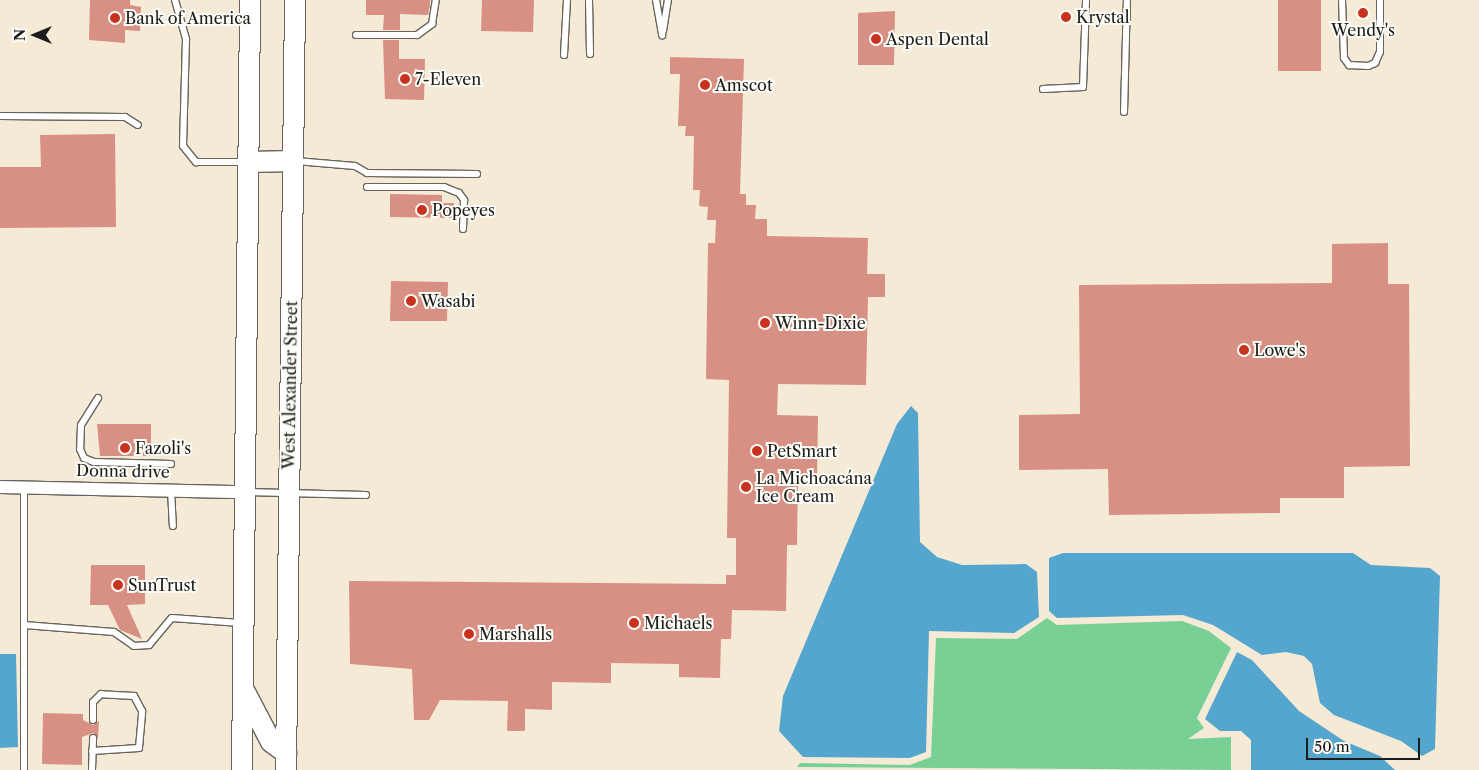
<!DOCTYPE html>
<html>
<head>
<meta charset="utf-8">
<style>
  body { margin:0 }
  #map { position:relative; width:1479px; height:770px; overflow:hidden; background:#f5ead5; font-family:"Libre Caslon Text",serif }
  div>[style] { position:absolute }
  .green>* { inset:0; background:#78d095 }
  .water>* { inset:0; background:#54a6cf }
  .building>* { inset:0; background:#d79083 }
  .roads { filter:drop-shadow(1px 0 #68645d) drop-shadow(-1px 0 #68645d) drop-shadow(0 1px #68645d) drop-shadow(0 -1px #68645d) }
  .service>* { height:6px; margin:-3px; padding:0 3px; transform-origin:3px; border-radius:3px; background:#fff }
  .minor>* { height:12px; margin:-6px; padding:0 6px; transform-origin:6px; border-radius:6px; background:#fff }
  .primary>* { height:20px; margin:-10px; padding:0 10px; transform-origin:10px; border-radius:10px; background:#fff }
  .dots>* { width:14px; height:14px; translate:-50% -50%; box-sizing:border-box; border:2px solid #fdfcf7; border-radius:50% }
  span { translate:-50% -50%; white-space:nowrap; text-align:center; line-height:1.15; -webkit-text-stroke:4px #fdfcf7; paint-order:stroke }
  .poi-label { font-size:16px; color:#1c1c1c }
  .left { translate:0 -50%; text-align:left }
  .street-label { font-size:16px; color:#1c1c1c }
  .north { position:absolute; left:10px; top:10px; width:50px; height:50px; -webkit-text-stroke:4px #fdfcf7; paint-order:stroke; rotate:270deg; font-size:14px; font-weight:700; line-height:20px; text-align:center; color:#1c1c1c }
  .north::after { content:''; display:block; margin:auto; width:18px; height:22px; background:#1c1c1c; clip-path:polygon(50% 0,100% 100%,50% 72%,0 100%) }
  .scale { position:absolute; left:1306px; top:738px; width:114px; height:22px; box-sizing:border-box; border:2px solid #1c1c1c; border-top:0; padding-left:6px; font-size:15px; line-height:18px; white-space:nowrap; color:#1c1c1c; -webkit-text-stroke:4px #fdfcf7; paint-order:stroke }
</style>
</head>
<body>
<div id="map">
  <div class="green">
    <div style="clip-path:polygon(1047px 618px,1057px 625px,1182px 621px,1209px 631px,1231px 648px,1197px 718px,1204px 728px,1188px 739px,1231px 737px,1231px 770px,797px 767px,800px 763px,910px 765px,931px 757px,936px 638px,1017px 639px)"></div>
  </div>
  <div class="water">
    <div style="clip-path:polygon(911px 406px,918px 413px,920px 542px,937px 557px,962px 565px,1026px 564px,1037px 572px,1039px 617px,1014px 633px,929px 631px,926px 752px,910px 758px,803px 757px,779px 731px,783px 696px,897px 424px)"></div>
    <div style="clip-path:polygon(1063px 553px,1353px 553px,1371px 565px,1430px 568px,1440px 576px,1435px 749px,1422px 756px,1401px 741px,1334px 715px,1320px 703px,1312px 664px,1304px 656px,1286px 652px,1262px 655px,1213px 625px,1183px 615px,1057px 618px,1049px 611px,1049px 558px)"></div>
    <div style="clip-path:polygon(1237px 652px,1252px 660px,1299px 711px,1344px 741px,1380px 756px,1395px 770px,1251px 770px,1251px 740px,1241px 731px,1220px 731px,1205px 719px)"></div>
    <div style="clip-path:polygon(0 654px,16px 654px,18px 747px,0 748px)"></div>
  </div>
  <div class="building">
    <div style="clip-path:polygon(90px 0,130px 0,130px 5px,141px 7px,140px 31px,125px 30px,125px 43px,89px 40px)"></div>
    <div style="clip-path:polygon(366px 0,430px 0,430px 5px,428px 15px,400px 14px,400px 30px,383px 30px,384px 15px,366px 15px)"></div>
    <div style="clip-path:polygon(482px 0,534px 0,533px 32px,481px 31px)"></div>
    <div style="clip-path:polygon(1278px 0,1321px 0,1321px 71px,1278px 71px)"></div>
    <div style="clip-path:polygon(895px 11px,894px 65px,858px 65px,858px 13px)"></div>
    <div style="clip-path:polygon(383px 40px,399px 40px,399px 59px,425px 59px,424px 100px,385px 99px)"></div>
    <div style="clip-path:polygon(670px 57px,744px 59px,740px 194px,746px 194px,746px 205px,756px 205px,755px 219px,767px 219px,767px 236px,868px 238px,867px 274px,885px 274px,885px 297px,868px 297px,866px 385px,778px 384px,777px 415px,818px 416px,817px 476px,798px 475px,797px 545px,787px 545px,786px 611px,732px 610px,731px 639px,721px 639px,720px 678px,679px 677px,679px 664px,611px 663px,611px 683px,552px 682px,552px 710px,525px 709px,525px 731px,507px 731px,508px 701px,440px 700px,429px 720px,414px 720px,412px 669px,350px 664px,349px 581px,726px 584px,726px 575px,736px 575px,736px 538px,727px 538px,729px 380px,706px 379px,708px 243px,715px 243px,716px 220px,707px 220px,708px 207px,699px 206px,700px 190px,693px 190px,694px 136px,685px 136px,686px 126px,678px 126px,680px 74px,670px 74px)"></div>
    <div style="clip-path:polygon(115px 134px,116px 227px,0 228px,0 167px,41px 167px,40px 135px)"></div>
    <div style="clip-path:polygon(390px 194px,442px 195px,442px 203px,454px 203px,454px 218px,390px 217px)"></div>
    <div style="clip-path:polygon(1388px 243px,1388px 284px,1409px 284px,1410px 466px,1344px 467px,1344px 498px,1280px 498px,1280px 513px,1109px 515px,1108px 469px,1019px 470px,1019px 415px,1080px 414px,1079px 285px,1332px 283px,1332px 244px)"></div>
    <div style="clip-path:polygon(391px 281px,448px 282px,447px 321px,390px 321px)"></div>
    <div style="clip-path:polygon(97px 424px,151px 424px,151px 456px,100px 456px)"></div>
    <div style="clip-path:polygon(91px 565px,145px 565px,145px 604px,127px 605px,142px 639px,120px 630px,108px 605px,90px 605px)"></div>
    <div style="clip-path:polygon(43px 713px,83px 714px,83px 720px,93px 725px,99px 721px,98px 738px,93px 733px,82px 737px,82px 765px,42px 764px)"></div>
  </div>
  <div class="roads">
    <div class="service">
      <div style="left:175px;top:0;width:41px;rotate:74.2deg"></div>
      <div style="left:186px;top:39px;width:107px;rotate:91.6deg"></div>
      <div style="left:183px;top:146px;width:21px;rotate:51deg"></div>
      <div style="left:196px;top:162px;width:49px"></div>
      <div style="left:589px;top:0;width:54px;rotate:88.9deg"></div>
      <div style="left:656px;top:0;width:36px;rotate:80deg"></div>
      <div style="left:1342px;top:0;width:58px;rotate:88deg"></div>
      <div style="left:1344px;top:58px;width:9px;rotate:54deg"></div>
      <div style="left:1349px;top:65px;width:19px;rotate:3deg"></div>
      <div style="left:1368px;top:66px;width:8px;rotate:-23deg"></div>
      <div style="left:1375px;top:63px;width:12px;rotate:-66deg"></div>
      <div style="left:1380px;top:52px;width:52px;rotate:-90deg"></div>
      <div style="left:663px;top:31px;width:31px;rotate:-81deg"></div>
      <div style="left:356px;top:35px;width:61px"></div>
      <div style="left:417px;top:35px;width:19px;rotate:-36deg"></div>
      <div style="left:432px;top:24px;width:24px;rotate:-81deg"></div>
      <div style="left:564px;top:55px;width:55px;rotate:-86.9deg"></div>
      <div style="left:1043px;top:89px;width:40px;rotate:-2.9deg"></div>
      <div style="left:1083px;top:87px;width:87px;rotate:-88deg"></div>
      <div style="left:1124px;top:112px;width:112px;rotate:-88.5deg"></div>
      <div style="left:0;top:116px;width:125px;rotate:0.5deg"></div>
      <div style="left:125px;top:117px;width:15px;rotate:32deg"></div>
      <div style="left:296px;top:161px;width:59px;rotate:4.8deg"></div>
      <div style="left:355px;top:166px;width:14px;rotate:30deg"></div>
      <div style="left:367px;top:173px;width:110px;rotate:0.5deg"></div>
      <div style="left:367px;top:187px;width:77px"></div>
      <div style="left:444px;top:187px;width:16px;rotate:22deg"></div>
      <div style="left:459px;top:193px;width:9px;rotate:54deg"></div>
      <div style="left:464px;top:200px;width:29px;rotate:92deg"></div>
      <div style="left:98px;top:398px;width:32px;rotate:122deg"></div>
      <div style="left:81px;top:425px;width:24px;rotate:92deg"></div>
      <div style="left:80px;top:449px;width:10px;rotate:66deg"></div>
      <div style="left:84px;top:458px;width:11px;rotate:22deg"></div>
      <div style="left:94px;top:462px;width:77px;rotate:1.5deg"></div>
      <div style="left:24px;top:487px;width:283px;rotate:90deg"></div>
      <div style="left:171px;top:490px;width:36px;rotate:87deg"></div>
      <div style="left:246px;top:492px;width:120px;rotate:1.4deg"></div>
      <div style="left:24px;top:625px;width:90px;rotate:4.4deg"></div>
      <div style="left:114px;top:632px;width:24px;rotate:35deg"></div>
      <div style="left:134px;top:646px;width:15px;rotate:-4deg"></div>
      <div style="left:149px;top:645px;width:35px;rotate:-50deg"></div>
      <div style="left:172px;top:618px;width:68px;rotate:4.2deg"></div>
      <div style="left:92px;top:751px;width:47px;rotate:-3.7deg"></div>
      <div style="left:139px;top:748px;width:37px;rotate:-85deg"></div>
      <div style="left:142px;top:711px;width:17px;rotate:-118deg"></div>
      <div style="left:134px;top:696px;width:33px;rotate:-177deg"></div>
      <div style="left:101px;top:694px;width:11px;rotate:135deg"></div>
      <div style="left:93px;top:702px;width:18px;rotate:90deg"></div>
      <div style="left:92px;top:770px;width:32px;rotate:-88deg"></div>
    </div>
    <div class="minor">
      <div style="left:0;top:487px;width:245px;rotate:1.2deg"></div>
    </div>
    <div class="primary">
      <div style="left:249px;top:162px;width:44px;rotate:-1.3deg"></div>
      <div style="left:245px;top:692px;width:56px;rotate:62.5deg"></div>
      <div style="left:271px;top:742px;width:19px;rotate:36deg"></div>
      <div style="left:242px;top:770px;width:770px;rotate:-89.4deg"></div>
      <div style="left:286px;top:770px;width:770px;rotate:-89.33deg"></div>
    </div>
  </div>
  <div class="dots">
    <div style="left:1363px;top:13px;background:#c8321e"></div>
    <div style="left:1066px;top:17px;background:#c8321e"></div>
    <div style="left:115px;top:18px;background:#c8321e"></div>
    <div style="left:876px;top:39px;background:#c8321e"></div>
    <div style="left:405px;top:79px;background:#c8321e"></div>
    <div style="left:705px;top:85px;background:#c8321e"></div>
    <div style="left:422px;top:210px;background:#c8321e"></div>
    <div style="left:411px;top:301px;background:#c8321e"></div>
    <div style="left:765px;top:323px;background:#c8321e"></div>
    <div style="left:1244px;top:350px;background:#c8321e"></div>
    <div style="left:125px;top:448px;background:#c8321e"></div>
    <div style="left:757px;top:451px;background:#c8321e"></div>
    <div style="left:746px;top:487px;background:#c8321e"></div>
    <div style="left:118px;top:585px;background:#c8321e"></div>
    <div style="left:634px;top:623px;background:#c8321e"></div>
    <div style="left:469px;top:634px;background:#c8321e"></div>
  </div>
  <div class="poi-label">
    <span class="left" style="left:1076px;top:17px">Krystal</span>
    <span class="left" style="left:125px;top:18px">Bank of America</span>
    <span style="left:1363px;top:30px">Wendy's</span>
    <span class="left" style="left:886px;top:39px">Aspen Dental</span>
    <span class="left" style="left:415px;top:79px">7-Eleven</span>
    <span class="left" style="left:715px;top:85px">Amscot</span>
    <span class="left" style="left:432px;top:210px">Popeyes</span>
    <span class="left" style="left:421px;top:301px">Wasabi</span>
    <span class="left" style="left:775px;top:323px">Winn-Dixie</span>
    <span class="left" style="left:1254px;top:350px">Lowe's</span>
    <span class="left" style="left:135px;top:448px">Fazoli's</span>
    <span class="left" style="left:767px;top:451px">PetSmart</span>
    <span class="left" style="left:756px;top:487px">La Michoacána<br>Ice Cream</span>
    <span class="left" style="left:128px;top:585px">SunTrust</span>
    <span class="left" style="left:644px;top:623px">Michaels</span>
    <span class="left" style="left:479px;top:634px">Marshalls</span>
  </div>
  <div class="street-label">
    <span style="left:290px;top:385px;rotate:-89deg">West Alexander Street</span>
    <span style="left:123px;top:471px;rotate:1deg">Donna drive</span>
  </div>
  <div class="north">N</div>
  <div class="scale">50 m</div>
</div>
</body>
</html>
